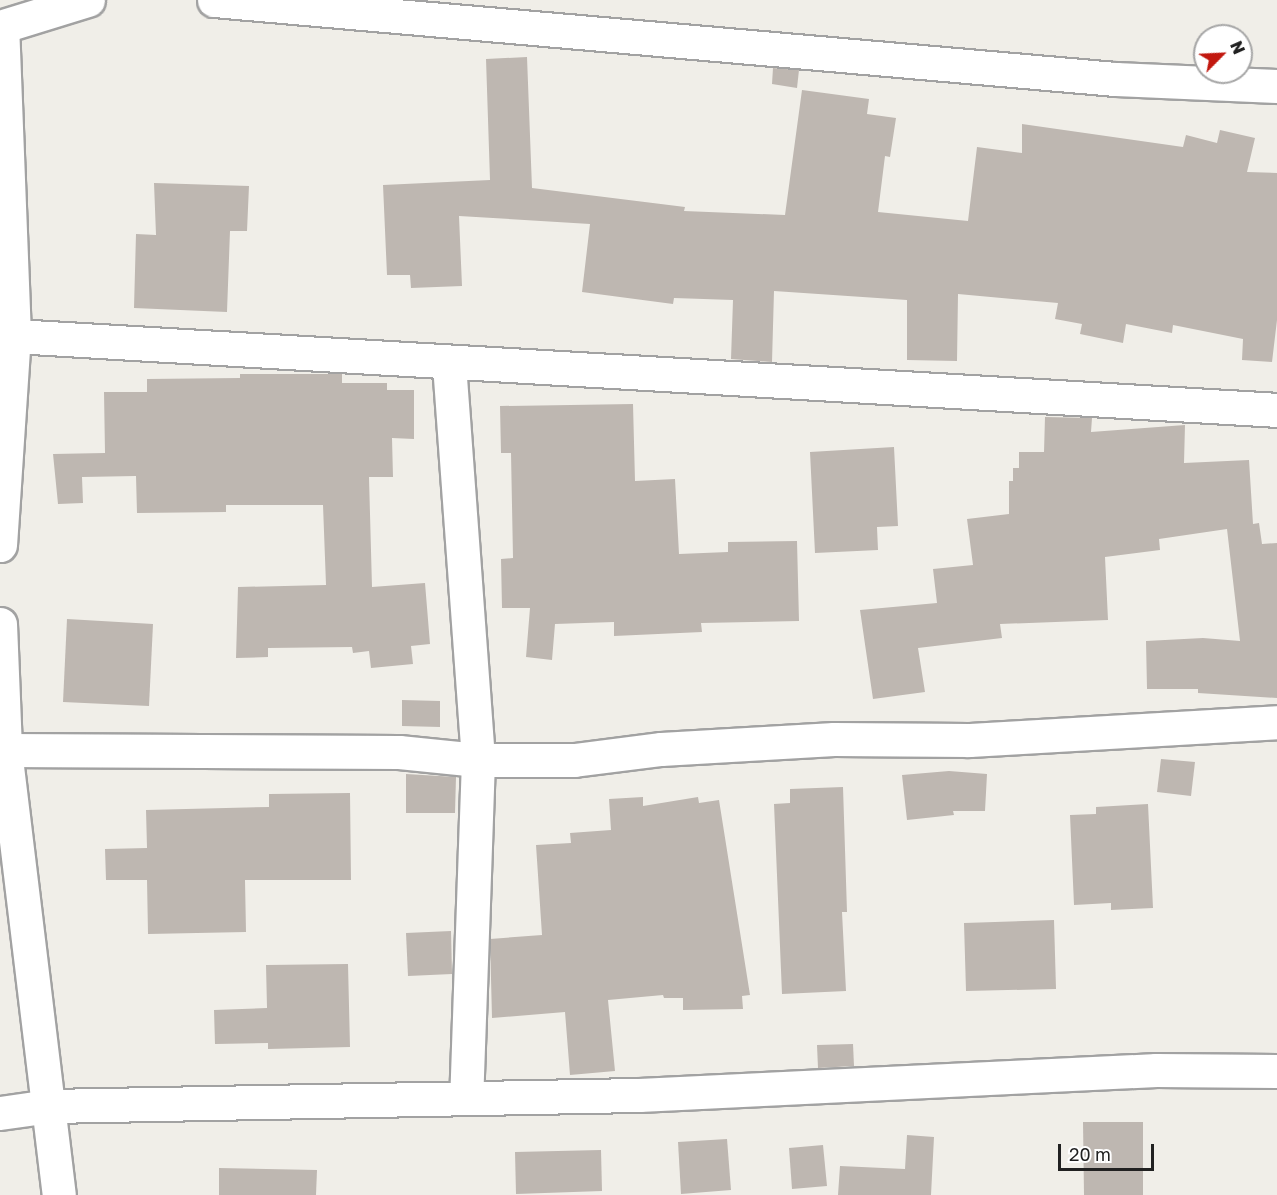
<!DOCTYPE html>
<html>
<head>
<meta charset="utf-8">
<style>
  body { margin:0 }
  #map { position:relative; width:1277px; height:1195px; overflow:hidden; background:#f0eee8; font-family:"Golos Text",sans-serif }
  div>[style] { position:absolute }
  .building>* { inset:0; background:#beb7b1 }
  .roads { filter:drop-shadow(2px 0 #a2a2a2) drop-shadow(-2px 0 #a2a2a2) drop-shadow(0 2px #a2a2a2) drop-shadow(0 -2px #a2a2a2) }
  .minor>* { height:33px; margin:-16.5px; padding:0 16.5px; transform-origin:16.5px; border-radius:16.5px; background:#fff }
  span { translate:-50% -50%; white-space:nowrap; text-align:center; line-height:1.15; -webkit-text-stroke:4.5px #fff; paint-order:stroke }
  .north { position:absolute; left:1193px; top:24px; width:60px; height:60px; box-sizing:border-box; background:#fff; border:2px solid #a6a6a6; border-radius:50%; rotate:66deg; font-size:16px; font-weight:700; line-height:24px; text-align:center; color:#212121 }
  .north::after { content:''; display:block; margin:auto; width:21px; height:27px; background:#c2180f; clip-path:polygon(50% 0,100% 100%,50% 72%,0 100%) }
  .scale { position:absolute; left:1058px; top:1144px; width:96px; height:27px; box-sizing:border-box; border:3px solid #212121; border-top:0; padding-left:8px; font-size:18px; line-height:21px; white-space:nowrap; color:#212121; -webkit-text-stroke:4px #fff; paint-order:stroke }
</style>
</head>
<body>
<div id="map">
  <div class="building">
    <div style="clip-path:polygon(527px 57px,532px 188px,685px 207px,684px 211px,785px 215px,802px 90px,869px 99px,867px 114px,896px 118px,890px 157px,885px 156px,878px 212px,968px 221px,977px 147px,1022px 153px,1022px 124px,1183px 147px,1186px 135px,1217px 143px,1220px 130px,1255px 138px,1247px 172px,1277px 173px,1277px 320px,1272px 362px,1242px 360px,1243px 339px,1173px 325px,1172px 333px,1126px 324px,1123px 343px,1080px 334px,1082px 324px,1055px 319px,1058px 303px,958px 294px,957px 361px,907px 360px,907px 300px,774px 291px,772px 362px,731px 359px,733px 300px,674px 298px,673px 304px,582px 292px,590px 224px,459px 216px,462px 286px,411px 288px,410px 275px,387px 275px,383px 185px,490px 180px,486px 59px)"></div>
    <div style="clip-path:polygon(773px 68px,799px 70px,797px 88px,772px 84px)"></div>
    <div style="clip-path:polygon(154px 183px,249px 186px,247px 231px,230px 231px,227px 312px,134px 308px,136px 234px,156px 235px)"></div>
    <div style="clip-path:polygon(240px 374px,342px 374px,342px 383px,387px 383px,387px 390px,414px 390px,414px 439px,392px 438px,393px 477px,369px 477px,372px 587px,425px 583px,430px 644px,411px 646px,413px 664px,371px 668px,369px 651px,353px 653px,352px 647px,268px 648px,268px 657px,236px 658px,238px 587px,326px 585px,323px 505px,226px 505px,226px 512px,137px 513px,136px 476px,82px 477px,83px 503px,58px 504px,53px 454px,105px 453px,104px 392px,147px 392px,147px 379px,240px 378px)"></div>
    <div style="clip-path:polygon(633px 404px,635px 481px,675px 479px,679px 554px,728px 552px,728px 542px,797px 541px,799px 621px,701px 623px,702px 632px,614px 636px,614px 622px,555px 624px,552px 660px,526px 657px,530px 608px,502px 608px,501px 559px,513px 558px,511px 453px,501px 453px,500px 406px)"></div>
    <div style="clip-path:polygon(1045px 417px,1092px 418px,1091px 432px,1185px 425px,1184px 463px,1249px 460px,1253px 524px,1259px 523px,1262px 544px,1277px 543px,1277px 698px,1198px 693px,1198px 689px,1147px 689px,1146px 641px,1203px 638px,1240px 641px,1227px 529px,1159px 539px,1160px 550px,1105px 557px,1108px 620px,1000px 624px,1002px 638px,918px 648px,925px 692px,873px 699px,860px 610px,937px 603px,933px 569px,973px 565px,967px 519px,1009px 514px,1009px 481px,1013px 481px,1013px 468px,1019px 468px,1019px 452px,1044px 452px)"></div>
    <div style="clip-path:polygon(894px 447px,898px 526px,877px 527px,878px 550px,815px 553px,810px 452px)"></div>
    <div style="clip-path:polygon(67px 619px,153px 624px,149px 706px,63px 702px)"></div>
    <div style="clip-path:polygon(402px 700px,440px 701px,440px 727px,402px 726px)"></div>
    <div style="clip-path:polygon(1161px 759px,1195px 762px,1191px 796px,1157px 792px)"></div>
    <div style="clip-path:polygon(949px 771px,987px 774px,985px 811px,953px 811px,954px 815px,907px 820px,902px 775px)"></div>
    <div style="clip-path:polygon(406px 774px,456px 777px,455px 813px,406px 813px)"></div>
    <div style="clip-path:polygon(843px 787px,847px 912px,842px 912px,846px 991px,782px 994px,774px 804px,790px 803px,790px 789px)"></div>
    <div style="clip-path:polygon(350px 793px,351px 880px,245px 880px,246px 932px,148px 934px,147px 880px,106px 880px,105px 849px,147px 848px,146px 810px,269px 807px,269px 794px)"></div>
    <div style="clip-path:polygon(643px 797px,643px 806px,698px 797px,699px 803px,719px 800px,750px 995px,742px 996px,743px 1009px,683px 1010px,683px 998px,664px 998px,663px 995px,608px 1000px,615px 1071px,570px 1075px,565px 1012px,492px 1018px,490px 939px,542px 935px,536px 845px,571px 843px,570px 833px,611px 830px,609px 799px)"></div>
    <div style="clip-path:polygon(1148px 804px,1153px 908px,1111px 910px,1111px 903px,1074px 905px,1070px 815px,1096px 814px,1096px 807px)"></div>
    <div style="clip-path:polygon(1054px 920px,1056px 989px,966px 991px,964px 923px)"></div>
    <div style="clip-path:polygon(451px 931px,452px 974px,408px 976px,406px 933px)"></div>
    <div style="clip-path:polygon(348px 964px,350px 1047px,268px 1049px,268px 1043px,215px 1044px,214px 1010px,267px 1008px,266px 965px)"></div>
    <div style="clip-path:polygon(853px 1044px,854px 1066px,818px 1068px,817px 1045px)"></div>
    <div style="clip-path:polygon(1083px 1122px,1143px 1122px,1143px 1195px,1084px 1195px)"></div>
    <div style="clip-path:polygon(907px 1135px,934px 1137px,931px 1195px,838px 1195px,840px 1166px,905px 1169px)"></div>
    <div style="clip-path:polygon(727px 1139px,731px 1190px,681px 1194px,678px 1142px)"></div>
    <div style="clip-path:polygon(823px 1145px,827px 1186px,792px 1189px,789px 1148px)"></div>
    <div style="clip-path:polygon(601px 1150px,602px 1191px,516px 1194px,515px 1152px)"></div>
    <div style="clip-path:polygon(219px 1168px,317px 1170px,316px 1195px,219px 1195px)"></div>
  </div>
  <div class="roads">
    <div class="minor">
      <div style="left:214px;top:0;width:904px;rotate:5.01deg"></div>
      <div style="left:1115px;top:79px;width:162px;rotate:2.5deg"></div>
      <div style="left:0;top:27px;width:92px;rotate:-17.1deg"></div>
      <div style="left:14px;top:336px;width:1265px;rotate:3.35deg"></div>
      <div style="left:449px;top:364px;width:397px;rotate:85.8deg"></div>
      <div style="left:478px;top:760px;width:338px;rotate:92deg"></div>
      <div style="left:0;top:545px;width:209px;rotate:-86.2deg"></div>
      <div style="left:14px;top:336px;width:309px;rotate:-92.2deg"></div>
      <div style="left:0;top:624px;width:126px;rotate:87.7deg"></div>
      <div style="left:5px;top:750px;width:448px;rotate:83.1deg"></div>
      <div style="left:5px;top:750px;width:394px;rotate:0.3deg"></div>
      <div style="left:399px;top:752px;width:79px;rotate:5.8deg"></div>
      <div style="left:478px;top:760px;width:96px"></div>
      <div style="left:574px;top:760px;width:88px;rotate:-7.2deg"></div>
      <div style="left:661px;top:749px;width:173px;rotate:-3.3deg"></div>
      <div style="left:834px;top:739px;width:135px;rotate:0.4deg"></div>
      <div style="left:969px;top:740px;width:309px;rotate:-3.3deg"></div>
      <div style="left:0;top:1113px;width:49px;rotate:-8.1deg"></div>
      <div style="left:49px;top:1106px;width:590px;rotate:-1.07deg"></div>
      <div style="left:639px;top:1095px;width:518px;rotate:-2.77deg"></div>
      <div style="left:1156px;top:1070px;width:121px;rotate:0.5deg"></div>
    </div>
  </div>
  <div class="north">N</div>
  <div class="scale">20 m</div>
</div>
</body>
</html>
